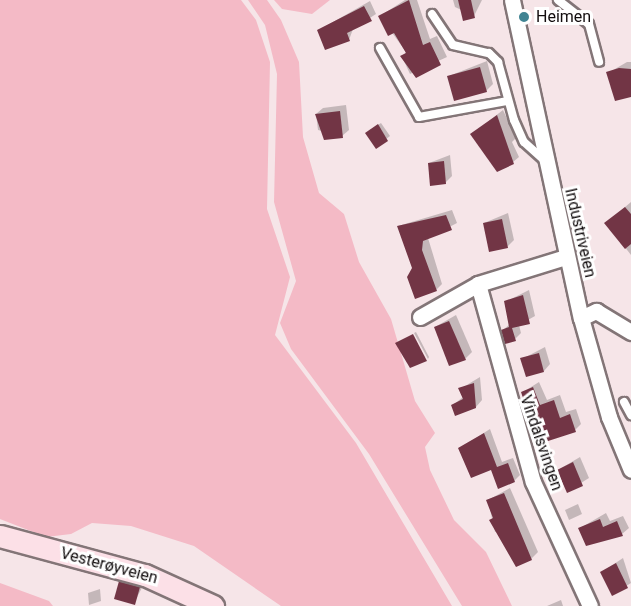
<!DOCTYPE html>
<html>
<head>
<meta charset="utf-8">
<style>
  body { margin:0 }
  #map { position:relative; width:631px; height:606px; overflow:hidden; background:#f6e5e8; font-family:Roboto,sans-serif }
  div>[style] { position:absolute }
  .green>* { inset:0; background:#f4bac6 }
  .shadow>* { inset:0; background:#0003 }
  .building>* { inset:0; background:#723545 }
  .roads { filter:drop-shadow(2px 0 #837577) drop-shadow(-2px 0 #837577) drop-shadow(0 2px #837577) drop-shadow(0 -2px #837577) }
  .service>* { height:8px; margin:-4px; padding:0 4px; transform-origin:4px; border-radius:4px; background:#fff }
  .minor>* { height:15px; margin:-7.5px; padding:0 7.5px; transform-origin:7.5px; border-radius:7.5px; background:#fff }
  .secondary>* { height:21px; margin:-10.5px; padding:0 10.5px; transform-origin:10.5px; border-radius:10.5px; background:#fce0e7 }
  .dots>* { width:16px; height:16px; translate:-50% -50%; box-sizing:border-box; border:3px solid #fff; border-radius:50% }
  span { translate:-50% -50%; white-space:nowrap; text-align:center; line-height:1.15; -webkit-text-stroke:6px #fff; paint-order:stroke }
  .poi-label { font-size:16px; color:#110c0d }
  .left { translate:0 -50%; text-align:left }
  .street-label { font-size:16px; color:#110c0d }
</style>
</head>
<body>
<div id="map">
  <div class="green">
    <div style="clip-path:polygon(0 0,241px 0,256px 20px,270px 62px,267px 209px,290px 277px,275px 335px,356px 443px,452px 606px,281px 606px,194px 546px,131px 526px,92px 523px,71px 534px,46px 537px,0 519px)"></div>
    <div style="clip-path:polygon(248px 0,267px 0,281px 20px,299px 62px,303px 137px,319px 193px,344px 214px,359px 262px,391px 319px,415px 401px,435px 433px,425px 447px,430px 470px,454px 520px,486px 552px,512px 606px,462px 606px,369px 454px,291px 349px,280px 323px,296px 281px,274px 202px,277px 74px,265px 25px)"></div>
    <div style="clip-path:polygon(274px 0,330px 0,312px 14px,282px 9px)"></div>
    <div style="clip-path:polygon(0 583px,49px 601px,53px 606px,0 606px)"></div>
  </div>
  <div class="shadow">
    <div style="clip-path:polygon(405px 0,417px 0,430px 39px,437px 36px,447px 57px,410px 74px,402px 57px,406px 52px,380px 16px)"></div>
    <div style="clip-path:polygon(453px 0,482px 0,474px 16px,455px 7px)"></div>
    <div style="clip-path:polygon(370px 1px,376px 14px,353px 29px,349px 40px,319px 30px)"></div>
    <div style="clip-path:polygon(487px 61px,493px 84px,486px 91px,449px 76px)"></div>
    <div style="clip-path:polygon(627px 62px,631px 62px,631px 95px,608px 73px)"></div>
    <div style="clip-path:polygon(346px 105px,349px 130px,342px 136px,318px 130px,316px 114px,323px 108px)"></div>
    <div style="clip-path:polygon(503px 110px,516px 138px,512px 142px,519px 157px,513px 162px,472px 134px)"></div>
    <div style="clip-path:polygon(381px 123px,390px 136px,376px 147px,370px 130px)"></div>
    <div style="clip-path:polygon(450px 155px,452px 176px,445px 183px,429px 163px)"></div>
    <div style="clip-path:polygon(631px 202px,631px 255px,606px 223px)"></div>
    <div style="clip-path:polygon(452px 210px,457px 223px,428px 238px,442px 284px,436px 290px,414px 268px,398px 226px)"></div>
    <div style="clip-path:polygon(508px 213px,514px 240px,507px 247px,484px 223px)"></div>
    <div style="clip-path:polygon(529px 290px,535px 316px,519px 325px,521px 333px,515px 339px,503px 330px,510px 324px,505px 302px)"></div>
    <div style="clip-path:polygon(456px 315px,472px 352px,465px 359px,435px 327px)"></div>
    <div style="clip-path:polygon(416px 332px,429px 357px,428px 359px,414px 333px)"></div>
    <div style="clip-path:polygon(545px 347px,550px 364px,544px 371px,522px 359px)"></div>
    <div style="clip-path:polygon(480px 377px,482px 400px,476px 407px,453px 405px,463px 397px,460px 389px)"></div>
    <div style="clip-path:polygon(539px 382px,547px 400px,560px 395px,566px 412px,576px 409px,581px 424px,575px 430px,542px 427px,523px 392px)"></div>
    <div style="clip-path:polygon(490px 429px,502px 462px,513px 458px,520px 475px,514px 481px,460px 448px)"></div>
    <div style="clip-path:polygon(580px 457px,589px 478px,568px 491px,558px 470px)"></div>
    <div style="clip-path:polygon(510px 488px,538px 552px,531px 559px,501px 530px,495px 532px,488px 500px)"></div>
    <div style="clip-path:polygon(578px 504px,582px 514px,569px 520px,565px 510px)"></div>
    <div style="clip-path:polygon(606px 513px,610px 521px,623px 516px,629px 528px,622px 534px,580px 528px)"></div>
    <div style="clip-path:polygon(623px 558px,631px 583px,613px 594px,602px 572px)"></div>
    <div style="clip-path:polygon(127px 575px,146px 580px,134px 603px,120px 582px)"></div>
    <div style="clip-path:polygon(100px 589px,101px 601px,89px 605px,88px 593px)"></div>
    <div style="clip-path:polygon(561px 600px,563px 606px,547px 606px)"></div>
  </div>
  <div class="building">
    <div style="clip-path:polygon(409px 0,423px 45px,430px 42px,441px 65px,416px 78px,400px 56px,406px 53px,394px 33px,388px 36px,378px 16px)"></div>
    <div style="clip-path:polygon(458px 0,471px 0,475px 18px,463px 21px)"></div>
    <div style="clip-path:polygon(364px 6px,372px 21px,347px 33px,350px 41px,325px 50px,317px 30px)"></div>
    <div style="clip-path:polygon(480px 67px,487px 92px,454px 101px,447px 76px)"></div>
    <div style="clip-path:polygon(619px 68px,631px 69px,631px 97px,615px 101px,606px 72px)"></div>
    <div style="clip-path:polygon(340px 111px,343px 138px,324px 140px,315px 114px)"></div>
    <div style="clip-path:polygon(497px 115px,514px 164px,497px 172px,470px 134px)"></div>
    <div style="clip-path:polygon(378px 124px,388px 141px,376px 149px,365px 133px)"></div>
    <div style="clip-path:polygon(444px 161px,446px 184px,430px 186px,428px 163px)"></div>
    <div style="clip-path:polygon(625px 207px,631px 214px,631px 244px,625px 249px,604px 223px)"></div>
    <div style="clip-path:polygon(446px 215px,452px 230px,423px 241px,422px 250px,437px 291px,415px 299px,407px 277px,412px 268px,397px 226px)"></div>
    <div style="clip-path:polygon(502px 219px,508px 248px,489px 252px,483px 223px)"></div>
    <div style="clip-path:polygon(523px 295px,530px 324px,512px 328px,516px 341px,505px 344px,501px 330px,509px 327px,504px 301px)"></div>
    <div style="clip-path:polygon(449px 321px,466px 360px,449px 366px,434px 327px)"></div>
    <div style="clip-path:polygon(413px 334px,427px 361px,410px 368px,395px 343px)"></div>
    <div style="clip-path:polygon(539px 353px,544px 372px,526px 377px,520px 358px)"></div>
    <div style="clip-path:polygon(474px 383px,476px 408px,455px 416px,451px 405px,463px 399px,458px 388px)"></div>
    <div style="clip-path:polygon(533px 387px,540px 405px,554px 400px,560px 418px,570px 414px,576px 432px,545px 442px,541px 429px,534px 431px,521px 392px)"></div>
    <div style="clip-path:polygon(484px 433px,497px 467px,508px 463px,515px 482px,498px 489px,491px 470px,471px 478px,458px 448px)"></div>
    <div style="clip-path:polygon(573px 462px,583px 486px,567px 493px,557px 470px)"></div>
    <div style="clip-path:polygon(504px 493px,532px 560px,516px 567px,489px 520px,493px 518px,486px 500px)"></div>
    <div style="clip-path:polygon(600px 519px,603px 527px,617px 521px,623px 536px,586px 546px,578px 528px)"></div>
    <div style="clip-path:polygon(616px 563px,628px 588px,612px 596px,600px 572px)"></div>
    <div style="clip-path:polygon(119px 581px,140px 587px,135px 605px,114px 599px)"></div>
  </div>
  <div class="roads">
    <div class="service">
      <div style="left:558px;top:0;width:39px;rotate:38deg"></div>
      <div style="left:589px;top:24px;width:39px;rotate:75deg"></div>
      <div style="left:432px;top:14px;width:37px;rotate:56deg"></div>
      <div style="left:453px;top:45px;width:37px;rotate:13deg"></div>
      <div style="left:489px;top:53px;width:13px;rotate:45deg"></div>
      <div style="left:498px;top:62px;width:60px;rotate:74.6deg"></div>
      <div style="left:514px;top:120px;width:24px;rotate:66deg"></div>
      <div style="left:524px;top:142px;width:27px;rotate:42deg"></div>
      <div style="left:380px;top:48px;width:79px;rotate:60.5deg"></div>
      <div style="left:419px;top:117px;width:89px;rotate:-10.3deg"></div>
      <div style="left:624px;top:402px;width:15px;rotate:62deg"></div>
    </div>
    <div class="minor">
      <div style="left:512px;top:0;width:325px;rotate:77.8deg"></div>
      <div style="left:581px;top:318px;width:103px;rotate:74.2deg"></div>
      <div style="left:609px;top:417px;width:57px;rotate:67.5deg"></div>
      <div style="left:478px;top:284px;width:205px;rotate:74.5deg"></div>
      <div style="left:533px;top:482px;width:136px;rotate:65.3deg"></div>
      <div style="left:420px;top:317px;width:67px;rotate:-29.6deg"></div>
      <div style="left:478px;top:284px;width:92px;rotate:-17.1deg"></div>
      <div style="left:581px;top:318px;width:17px;rotate:-25deg"></div>
      <div style="left:596px;top:311px;width:41px;rotate:31deg"></div>
    </div>
    <div class="secondary">
      <div style="left:0;top:536px;width:150px;rotate:15.1deg"></div>
      <div style="left:145px;top:575px;width:75px;rotate:24.5deg"></div>
    </div>
  </div>
  <div class="dots">
    <div style="left:524px;top:17px;background:#408493"></div>
  </div>
  <div class="poi-label">
    <span class="left" style="left:536px;top:17px">Heimen</span>
  </div>
  <div class="street-label">
    <span style="left:580px;top:233px;rotate:77deg">Industriveien</span>
    <span style="left:541px;top:443px;rotate:71deg">Vindalsvingen</span>
    <span style="left:109px;top:566px;rotate:15deg">Vesterøyveien</span>
  </div>
</div>
</body>
</html>
